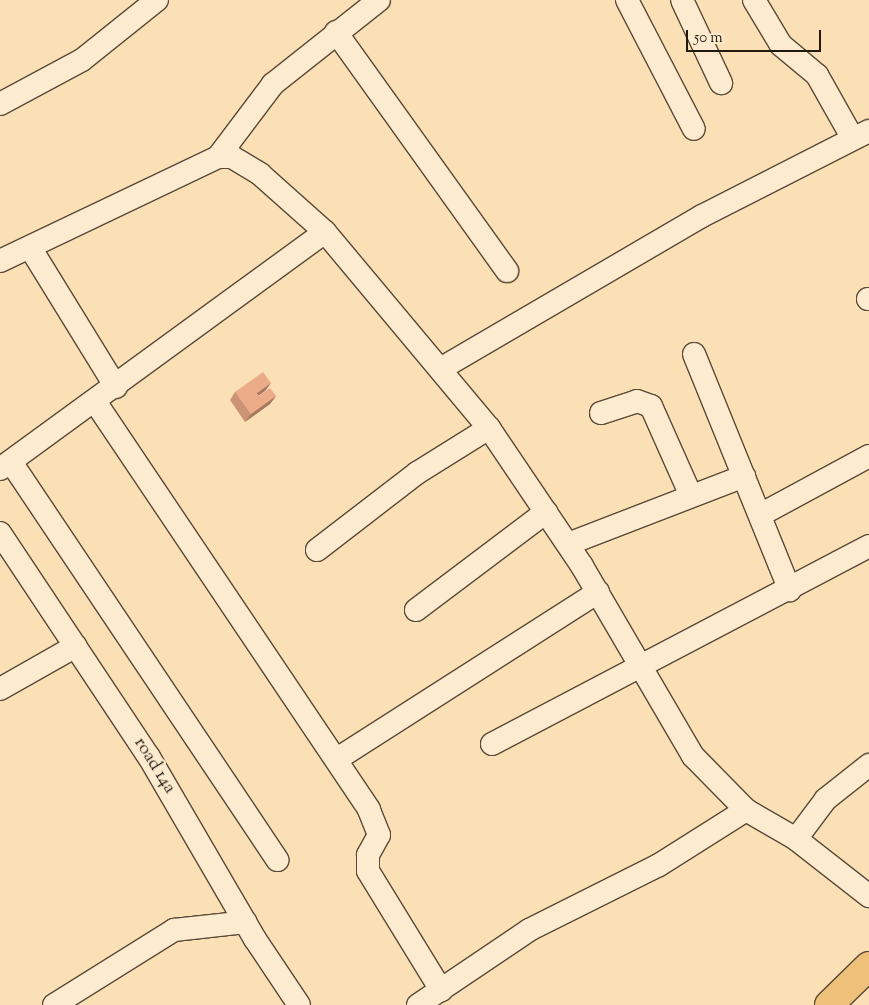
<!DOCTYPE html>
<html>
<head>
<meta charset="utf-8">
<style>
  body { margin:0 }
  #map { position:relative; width:869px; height:1005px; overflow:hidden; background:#fce0b5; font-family:"Sorts Mill Goudy",serif }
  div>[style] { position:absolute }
  .roads { filter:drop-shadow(1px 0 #584a38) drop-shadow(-1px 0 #584a38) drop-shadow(0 1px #584a38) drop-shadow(0 -1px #584a38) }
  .minor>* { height:22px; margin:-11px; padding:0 11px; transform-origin:11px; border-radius:11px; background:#fdebcf }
  .highway>* { height:28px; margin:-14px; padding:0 14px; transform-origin:14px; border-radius:14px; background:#eec07a }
  .wall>* { inset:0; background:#cb9476 }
  .shaded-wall>* { inset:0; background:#a57860 }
  .building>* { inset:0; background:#ecac89 }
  span { translate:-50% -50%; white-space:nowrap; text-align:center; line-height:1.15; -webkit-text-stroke:4.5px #fdebcf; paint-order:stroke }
  .street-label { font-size:18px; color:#21180f }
  .scale { position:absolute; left:686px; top:30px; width:135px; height:22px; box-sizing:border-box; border:2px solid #21180f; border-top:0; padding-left:6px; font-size:15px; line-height:18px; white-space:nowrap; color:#21180f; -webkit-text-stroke:4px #fdebcf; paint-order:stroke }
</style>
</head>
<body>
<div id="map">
  <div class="roads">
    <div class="minor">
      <div style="left:627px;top:0;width:145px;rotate:62.6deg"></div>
      <div style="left:682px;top:0;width:92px;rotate:64.8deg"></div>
      <div style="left:754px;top:0;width:52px;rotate:59deg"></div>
      <div style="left:781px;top:45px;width:47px;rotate:39.8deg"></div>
      <div style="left:817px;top:75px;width:73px;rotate:60.6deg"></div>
      <div style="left:336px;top:32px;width:294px;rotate:54.4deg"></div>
      <div style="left:0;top:104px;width:93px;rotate:-28.2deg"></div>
      <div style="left:82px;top:60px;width:96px;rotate:-38.7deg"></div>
      <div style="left:218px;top:157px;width:91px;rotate:-53deg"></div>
      <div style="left:273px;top:84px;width:135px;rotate:-38.4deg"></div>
      <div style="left:31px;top:249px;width:162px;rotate:58.4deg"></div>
      <div style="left:0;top:261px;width:242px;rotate:-25.5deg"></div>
      <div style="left:218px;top:157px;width:14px"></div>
      <div style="left:232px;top:157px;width:33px;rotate:31deg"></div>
      <div style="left:260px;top:174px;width:87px;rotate:41.7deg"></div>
      <div style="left:325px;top:232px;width:256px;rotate:50.1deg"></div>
      <div style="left:489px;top:428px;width:166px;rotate:56deg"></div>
      <div style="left:582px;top:566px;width:220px;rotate:59.7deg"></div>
      <div style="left:693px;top:756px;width:76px;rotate:45.5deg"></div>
      <div style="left:746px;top:810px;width:58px;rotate:30.1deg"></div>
      <div style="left:796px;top:839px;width:93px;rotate:38deg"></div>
      <div style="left:868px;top:299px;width:1px"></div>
      <div style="left:694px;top:354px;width:255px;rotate:67.9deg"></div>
      <div style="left:442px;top:368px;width:301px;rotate:-30.3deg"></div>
      <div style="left:702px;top:216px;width:187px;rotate:-27deg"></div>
      <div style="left:96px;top:403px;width:490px;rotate:56.1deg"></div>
      <div style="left:369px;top:810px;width:27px;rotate:68deg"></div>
      <div style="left:379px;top:835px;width:23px;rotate:119deg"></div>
      <div style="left:368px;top:855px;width:16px;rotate:90deg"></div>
      <div style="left:368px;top:871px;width:140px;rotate:58.5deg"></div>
      <div style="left:601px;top:413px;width:38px;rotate:-18deg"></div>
      <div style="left:637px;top:401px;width:15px;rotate:20deg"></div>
      <div style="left:651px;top:406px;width:98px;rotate:66deg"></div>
      <div style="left:11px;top:462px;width:479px;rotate:56.2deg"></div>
      <div style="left:0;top:469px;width:402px;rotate:-36.1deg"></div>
      <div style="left:760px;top:515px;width:124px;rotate:-28.4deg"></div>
      <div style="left:0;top:533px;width:269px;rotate:56.4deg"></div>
      <div style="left:149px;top:757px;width:211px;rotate:59.8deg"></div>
      <div style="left:255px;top:939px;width:79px;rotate:56.3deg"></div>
      <div style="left:568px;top:544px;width:189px;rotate:-21.1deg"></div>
      <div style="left:317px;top:550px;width:126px;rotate:-37.6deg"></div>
      <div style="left:417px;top:473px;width:85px;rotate:-32deg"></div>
      <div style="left:416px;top:610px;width:163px;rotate:-37deg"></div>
      <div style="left:0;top:689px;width:87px;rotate:-29.5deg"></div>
      <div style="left:492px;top:744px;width:426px;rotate:-27.7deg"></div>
      <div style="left:337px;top:759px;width:310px;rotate:-32.6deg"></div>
      <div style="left:796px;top:839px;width:50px;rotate:-53.1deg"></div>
      <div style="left:826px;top:799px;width:55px;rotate:-38.3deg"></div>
      <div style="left:54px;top:1005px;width:142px;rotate:-32deg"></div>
      <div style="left:174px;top:930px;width:72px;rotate:-6.3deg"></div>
      <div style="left:418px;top:1005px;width:134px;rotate:-34deg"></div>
      <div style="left:529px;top:930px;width:145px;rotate:-26.6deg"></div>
      <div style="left:659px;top:865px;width:103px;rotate:-32.3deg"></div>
    </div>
    <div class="highway">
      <div style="left:829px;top:1005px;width:56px;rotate:-44.3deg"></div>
    </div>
  </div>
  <div class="wall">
    <div style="clip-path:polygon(271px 383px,265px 391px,259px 395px,259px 396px,276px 396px,270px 404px,245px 422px,230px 400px,235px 392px)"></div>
  </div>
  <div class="shaded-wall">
    <div style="clip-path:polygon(271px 383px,265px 391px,251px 401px,257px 393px)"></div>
    <div style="clip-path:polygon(276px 396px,270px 404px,245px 422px,251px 414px)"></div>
  </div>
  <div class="building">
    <div style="clip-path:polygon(263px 372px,271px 383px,257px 393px,259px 396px,270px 388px,276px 396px,251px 414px,235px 392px)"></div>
  </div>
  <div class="street-label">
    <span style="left:154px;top:766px;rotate:58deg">road 14a</span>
  </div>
  <div class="scale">50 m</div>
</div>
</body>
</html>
